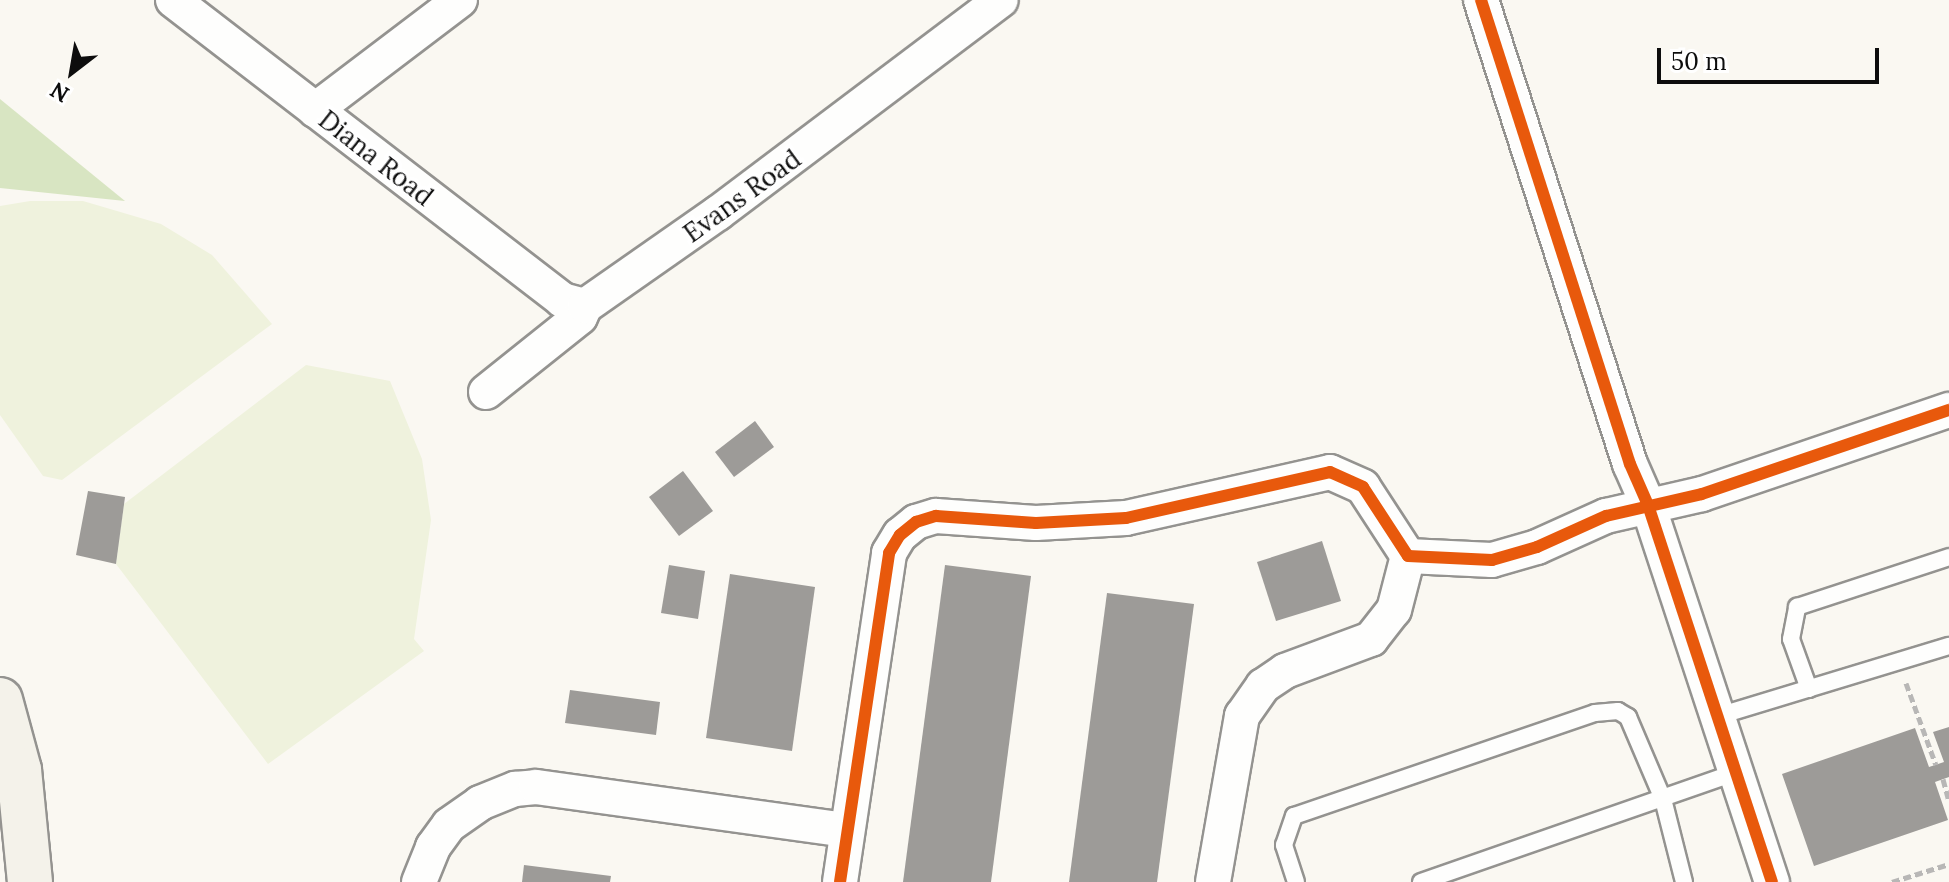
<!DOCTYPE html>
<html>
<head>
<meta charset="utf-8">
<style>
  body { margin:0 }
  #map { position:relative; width:1949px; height:882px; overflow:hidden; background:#faf8f2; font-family:Lora,serif }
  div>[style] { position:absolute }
  .forest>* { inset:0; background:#d8e5c2 }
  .pitch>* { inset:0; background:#eff2dd }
  .building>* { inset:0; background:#9d9b98 }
  .path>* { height:5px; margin-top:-2.5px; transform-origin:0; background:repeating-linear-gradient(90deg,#b8b7b6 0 8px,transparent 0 12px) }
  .roads { filter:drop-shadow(2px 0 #949390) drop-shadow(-2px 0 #949390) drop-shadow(0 2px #949390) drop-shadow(0 -2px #949390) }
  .lane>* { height:16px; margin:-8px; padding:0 8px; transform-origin:8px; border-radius:8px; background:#fefefd }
  .street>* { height:34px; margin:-17px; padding:0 17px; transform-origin:17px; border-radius:17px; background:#fefefd }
  .secondary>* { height:44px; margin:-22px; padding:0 22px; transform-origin:22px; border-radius:22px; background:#f4f2ea }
  .cycleway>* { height:12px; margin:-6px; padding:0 6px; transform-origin:6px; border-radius:6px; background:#e8590c }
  span { translate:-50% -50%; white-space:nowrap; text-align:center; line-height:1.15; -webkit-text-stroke:8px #fff; paint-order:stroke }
  .street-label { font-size:26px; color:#0d0d0d }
  .north { position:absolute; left:32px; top:32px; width:80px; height:80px; -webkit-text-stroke:6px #fff; paint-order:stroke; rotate:211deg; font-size:22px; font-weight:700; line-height:32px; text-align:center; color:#0d0d0d }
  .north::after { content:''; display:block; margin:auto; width:28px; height:36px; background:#0d0d0d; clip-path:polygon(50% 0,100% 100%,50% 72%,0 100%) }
  .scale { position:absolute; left:1657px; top:48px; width:222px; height:36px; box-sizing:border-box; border:4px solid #0d0d0d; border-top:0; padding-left:10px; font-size:24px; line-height:28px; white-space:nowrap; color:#0d0d0d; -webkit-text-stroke:6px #fff; paint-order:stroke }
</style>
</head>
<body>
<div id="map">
  <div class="forest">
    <div style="clip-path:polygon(0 99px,125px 201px,0 188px)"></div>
  </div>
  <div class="pitch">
    <div style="clip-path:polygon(30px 201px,83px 201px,161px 224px,212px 255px,272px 324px,62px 480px,43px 476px,0 415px,0 206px)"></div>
    <div style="clip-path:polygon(306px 365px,390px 381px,422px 459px,431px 520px,414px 639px,424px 651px,268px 764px,116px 564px,124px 504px)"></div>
  </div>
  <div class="building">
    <div style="clip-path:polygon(755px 421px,774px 447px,734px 477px,715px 452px)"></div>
    <div style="clip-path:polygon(683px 471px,713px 511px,679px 536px,649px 497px)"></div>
    <div style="clip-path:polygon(88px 491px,125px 497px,116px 564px,76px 555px)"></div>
    <div style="clip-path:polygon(1322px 541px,1341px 601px,1276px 621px,1257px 562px)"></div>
    <div style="clip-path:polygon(669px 565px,705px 571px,698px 619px,661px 613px)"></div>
    <div style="clip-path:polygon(945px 565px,1031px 576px,991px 882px,903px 882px)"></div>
    <div style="clip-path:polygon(730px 574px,815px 587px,792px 751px,706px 738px)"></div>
    <div style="clip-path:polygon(1107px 593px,1194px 604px,1157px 882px,1069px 882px)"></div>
    <div style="clip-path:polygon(570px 690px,660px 702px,656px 735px,565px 723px)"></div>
    <div style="clip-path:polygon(1949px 727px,1949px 777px,1935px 782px,1948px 820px,1814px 866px,1782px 774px,1915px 728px,1929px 767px,1944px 762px,1933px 732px)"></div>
    <div style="clip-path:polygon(524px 865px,611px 876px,610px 882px,522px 882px)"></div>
  </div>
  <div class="path">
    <div style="left:1906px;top:683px;width:87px;rotate:69.9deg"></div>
    <div style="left:1943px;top:779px;width:23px;rotate:75deg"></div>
    <div style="left:1892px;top:882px;width:60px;rotate:-17.5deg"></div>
  </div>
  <div class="roads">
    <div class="lane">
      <div style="left:1809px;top:689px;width:53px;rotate:-109.8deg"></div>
      <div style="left:1791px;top:639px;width:33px;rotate:-79deg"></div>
      <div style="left:1797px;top:607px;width:160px;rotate:-18.2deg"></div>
      <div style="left:1715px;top:717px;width:245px;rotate:-16.9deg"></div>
      <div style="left:1296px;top:882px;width:39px;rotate:-108deg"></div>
      <div style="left:1284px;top:845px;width:31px;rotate:-71deg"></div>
      <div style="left:1294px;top:816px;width:318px;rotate:-18.9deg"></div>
      <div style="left:1595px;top:713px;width:23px;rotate:-5deg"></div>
      <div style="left:1618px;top:711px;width:12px;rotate:31deg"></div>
      <div style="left:1628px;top:717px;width:89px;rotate:66.9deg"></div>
      <div style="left:1663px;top:799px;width:86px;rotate:75.8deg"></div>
      <div style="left:1421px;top:882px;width:331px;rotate:-19.2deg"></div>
    </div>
    <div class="street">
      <div style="left:173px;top:0;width:491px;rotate:37.6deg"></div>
      <div style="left:562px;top:300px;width:24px;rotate:15deg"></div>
      <div style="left:1481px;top:0;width:487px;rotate:72.2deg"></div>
      <div style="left:1630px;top:464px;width:45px;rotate:66.3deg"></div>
      <div style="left:1648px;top:505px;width:397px;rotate:71.8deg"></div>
      <div style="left:315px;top:110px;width:182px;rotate:-37.2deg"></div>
      <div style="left:486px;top:392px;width:120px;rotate:-38.6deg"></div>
      <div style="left:580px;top:317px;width:12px;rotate:-66deg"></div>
      <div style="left:585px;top:306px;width:162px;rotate:-35deg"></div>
      <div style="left:718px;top:213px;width:354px;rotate:-37deg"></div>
      <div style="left:419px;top:882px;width:38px;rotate:-68deg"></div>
      <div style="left:433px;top:847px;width:27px;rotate:-54deg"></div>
      <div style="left:449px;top:825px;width:38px;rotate:-35deg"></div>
      <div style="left:480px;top:803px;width:38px;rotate:-22deg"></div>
      <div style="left:515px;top:789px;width:21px;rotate:-5deg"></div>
      <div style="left:536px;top:787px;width:314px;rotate:7.9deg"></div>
      <div style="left:840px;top:882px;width:333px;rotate:-81.5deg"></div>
      <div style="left:889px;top:553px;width:21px;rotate:-59deg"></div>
      <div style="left:900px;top:535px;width:21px;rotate:-39deg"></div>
      <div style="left:916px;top:522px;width:21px;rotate:-17deg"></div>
      <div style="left:936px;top:516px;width:100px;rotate:4deg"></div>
      <div style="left:1036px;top:523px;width:90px;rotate:-3.2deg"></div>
      <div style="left:1126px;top:518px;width:209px;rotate:-12.7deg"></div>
      <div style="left:1330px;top:472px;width:36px;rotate:24deg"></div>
      <div style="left:1363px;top:487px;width:82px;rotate:56.9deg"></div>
      <div style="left:1408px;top:556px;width:84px;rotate:2.7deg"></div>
      <div style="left:1492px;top:560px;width:47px;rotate:-16.1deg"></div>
      <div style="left:1537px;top:547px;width:76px;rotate:-24.2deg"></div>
      <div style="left:1606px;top:516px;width:98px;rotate:-12.9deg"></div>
      <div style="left:1702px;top:494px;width:261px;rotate:-18.8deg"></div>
      <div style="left:1213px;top:882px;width:169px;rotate:-80.1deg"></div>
      <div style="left:1242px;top:716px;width:37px;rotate:-55deg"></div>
      <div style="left:1263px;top:686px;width:27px;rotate:-34deg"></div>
      <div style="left:1285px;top:671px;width:92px;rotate:-20.4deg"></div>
      <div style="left:1371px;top:639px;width:37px;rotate:-52deg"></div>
      <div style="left:1394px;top:610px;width:56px;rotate:-75.5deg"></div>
    </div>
    <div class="secondary">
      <div style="left:0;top:700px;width:73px;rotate:74.8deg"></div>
      <div style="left:19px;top:770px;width:113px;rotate:84.4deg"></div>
    </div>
  </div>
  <div class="cycleway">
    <div style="left:1481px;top:0;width:487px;rotate:72.2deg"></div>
    <div style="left:1630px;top:464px;width:45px;rotate:66.3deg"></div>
    <div style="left:1648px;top:505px;width:397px;rotate:71.8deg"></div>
    <div style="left:840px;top:882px;width:333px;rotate:-81.5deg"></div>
    <div style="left:889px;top:553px;width:21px;rotate:-59deg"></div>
    <div style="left:900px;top:535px;width:21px;rotate:-39deg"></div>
    <div style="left:916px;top:522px;width:21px;rotate:-17deg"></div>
    <div style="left:936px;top:516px;width:100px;rotate:4deg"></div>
    <div style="left:1036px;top:523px;width:90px;rotate:-3.2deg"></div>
    <div style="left:1126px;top:518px;width:209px;rotate:-12.7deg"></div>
    <div style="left:1330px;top:472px;width:36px;rotate:24deg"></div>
    <div style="left:1363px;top:487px;width:82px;rotate:56.9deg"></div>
    <div style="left:1408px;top:556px;width:84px;rotate:2.7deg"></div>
    <div style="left:1492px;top:560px;width:47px;rotate:-16.1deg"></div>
    <div style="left:1537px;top:547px;width:76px;rotate:-24.2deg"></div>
    <div style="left:1606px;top:516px;width:98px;rotate:-12.9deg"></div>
    <div style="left:1702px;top:494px;width:261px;rotate:-18.8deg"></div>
  </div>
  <div class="street-label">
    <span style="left:376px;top:158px;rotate:38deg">Diana Road</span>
    <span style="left:742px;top:196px;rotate:-36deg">Evans Road</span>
  </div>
  <div class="north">N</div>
  <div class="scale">50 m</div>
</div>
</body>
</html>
